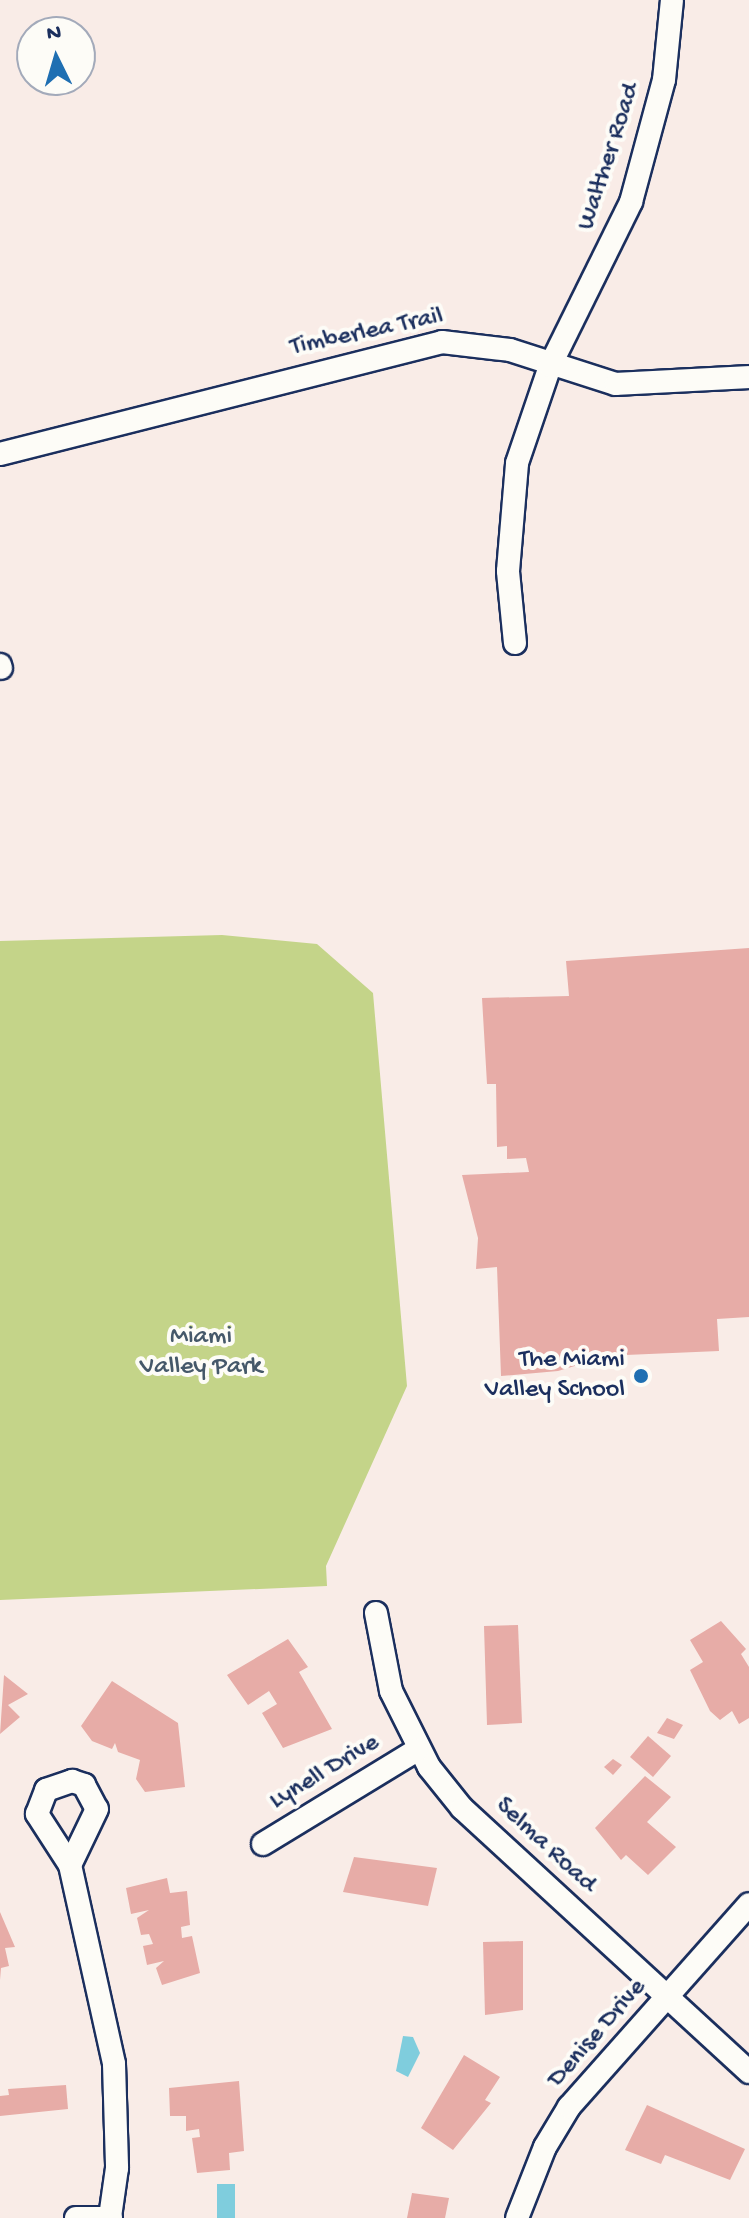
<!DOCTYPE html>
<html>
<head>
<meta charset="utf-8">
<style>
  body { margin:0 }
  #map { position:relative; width:749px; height:2218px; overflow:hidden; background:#f9ece7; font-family:"Gochi Hand",sans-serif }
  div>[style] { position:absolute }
  .green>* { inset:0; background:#c4d489 }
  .water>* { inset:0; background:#7fcddd }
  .building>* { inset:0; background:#e7aca7 }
  .roads { filter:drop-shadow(2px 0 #1b2f5e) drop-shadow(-2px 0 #1b2f5e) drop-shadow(0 2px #1b2f5e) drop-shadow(0 -2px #1b2f5e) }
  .minor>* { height:22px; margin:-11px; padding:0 11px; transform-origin:11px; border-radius:11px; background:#fdfcf7 }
  .dots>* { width:22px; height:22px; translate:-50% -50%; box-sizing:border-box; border:4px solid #fdfcf7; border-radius:50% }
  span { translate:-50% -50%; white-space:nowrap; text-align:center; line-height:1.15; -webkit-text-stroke:8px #fdfcf7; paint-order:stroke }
  .street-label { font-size:26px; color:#1b2f5e }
  .park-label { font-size:26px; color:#455869 }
  .poi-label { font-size:26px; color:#1b2f5e }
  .right { translate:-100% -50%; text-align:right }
  .north { position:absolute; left:16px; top:16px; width:80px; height:80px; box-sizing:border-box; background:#fdfcf7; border:2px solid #a3aaba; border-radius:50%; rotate:355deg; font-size:22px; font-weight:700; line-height:32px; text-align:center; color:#1b2f5e }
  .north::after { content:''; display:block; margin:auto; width:28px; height:36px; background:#1f6fb2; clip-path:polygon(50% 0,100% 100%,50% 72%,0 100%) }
</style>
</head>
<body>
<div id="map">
  <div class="green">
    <div style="clip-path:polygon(222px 935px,317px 944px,373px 993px,407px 1386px,326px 1566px,327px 1586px,0 1600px,0 941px)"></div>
  </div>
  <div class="water">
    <div style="clip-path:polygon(403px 2036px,413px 2037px,420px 2053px,408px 2077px,396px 2071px)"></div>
    <div style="clip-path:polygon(217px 2184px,235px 2184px,235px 2218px,217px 2218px)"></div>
  </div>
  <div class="building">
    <div style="clip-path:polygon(749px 948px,749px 1317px,717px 1319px,719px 1351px,579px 1357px,578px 1365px,558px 1371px,501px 1376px,497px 1267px,476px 1269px,478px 1238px,462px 1175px,529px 1172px,526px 1158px,507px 1159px,507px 1146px,497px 1147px,496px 1084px,487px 1084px,482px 998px,569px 996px,566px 961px)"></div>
    <div style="clip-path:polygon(721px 1621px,746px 1649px,741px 1654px,749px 1667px,749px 1718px,739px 1724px,732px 1711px,720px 1720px,710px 1711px,690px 1670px,703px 1662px,690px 1640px)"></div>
    <div style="clip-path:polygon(518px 1625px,522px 1723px,487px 1725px,484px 1626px)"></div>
    <div style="clip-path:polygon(288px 1639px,308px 1667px,299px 1672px,332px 1729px,283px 1748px,262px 1713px,277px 1704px,269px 1691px,248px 1705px,227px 1675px)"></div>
    <div style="clip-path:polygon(4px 1675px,28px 1694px,8px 1705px,20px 1717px,0 1734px)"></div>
    <div style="clip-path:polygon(112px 1681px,178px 1723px,185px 1787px,145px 1792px,136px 1779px,140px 1760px,118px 1752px,115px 1743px,112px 1749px,92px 1741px,81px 1726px)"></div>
    <div style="clip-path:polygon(667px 1718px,683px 1725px,674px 1739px,657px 1733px)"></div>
    <div style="clip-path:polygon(648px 1736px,671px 1756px,653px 1777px,630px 1757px)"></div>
    <div style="clip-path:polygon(613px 1759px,622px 1765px,613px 1775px,604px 1767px)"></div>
    <div style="clip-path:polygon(645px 1776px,671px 1797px,647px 1822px,676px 1847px,648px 1875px,626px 1855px,621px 1860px,595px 1828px)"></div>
    <div style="clip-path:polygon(354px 1857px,437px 1868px,428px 1906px,343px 1892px)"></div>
    <div style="clip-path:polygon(167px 1878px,170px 1893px,187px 1891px,190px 1925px,181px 1927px,182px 1938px,192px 1936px,200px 1973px,162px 1985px,156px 1968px,164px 1961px,147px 1965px,143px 1946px,153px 1944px,149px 1934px,141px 1935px,137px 1918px,149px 1910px,131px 1914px,126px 1888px)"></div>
    <div style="clip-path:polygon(0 1912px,15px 1947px,5px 1948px,9px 1966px,1px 1968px,0 1980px)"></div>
    <div style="clip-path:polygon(523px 1941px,523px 2010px,485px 2015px,483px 1942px)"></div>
    <div style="clip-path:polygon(464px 2055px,500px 2077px,485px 2100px,491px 2103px,453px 2150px,421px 2128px)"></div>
    <div style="clip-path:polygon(239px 2081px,244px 2151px,229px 2153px,230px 2170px,197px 2173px,192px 2138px,200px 2137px,199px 2129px,186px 2131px,186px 2116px,170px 2116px,169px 2088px)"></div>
    <div style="clip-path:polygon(66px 2085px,68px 2109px,0 2116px,0 2096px,9px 2095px,8px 2089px)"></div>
    <div style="clip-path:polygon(647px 2105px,745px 2149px,730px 2180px,665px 2155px,661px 2164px,625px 2150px)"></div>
    <div style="clip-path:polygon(412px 2193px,449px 2198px,445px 2218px,407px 2218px)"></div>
  </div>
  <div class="roads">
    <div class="minor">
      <div style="left:0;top:454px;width:456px;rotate:-14.2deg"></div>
      <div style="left:442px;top:342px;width:68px;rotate:6.7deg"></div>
      <div style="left:510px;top:350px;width:111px;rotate:17.8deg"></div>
      <div style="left:616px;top:384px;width:133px;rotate:-3deg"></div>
      <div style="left:515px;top:643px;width:72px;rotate:-95.6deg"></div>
      <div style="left:508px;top:571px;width:108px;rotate:-85.2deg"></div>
      <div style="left:517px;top:463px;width:102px;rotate:-71.2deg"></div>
      <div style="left:550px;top:366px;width:183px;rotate:-63.7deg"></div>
      <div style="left:631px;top:202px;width:126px;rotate:-74.9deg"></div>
      <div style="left:664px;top:80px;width:80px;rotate:-84.3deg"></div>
      <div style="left:0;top:665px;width:3px;rotate:72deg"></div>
      <div style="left:376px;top:1613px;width:79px;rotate:79.1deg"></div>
      <div style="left:391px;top:1691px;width:85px;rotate:63.4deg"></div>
      <div style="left:429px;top:1767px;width:53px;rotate:51.2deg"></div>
      <div style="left:462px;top:1808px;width:390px;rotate:42.6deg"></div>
      <div style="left:72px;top:1781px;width:13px;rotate:18deg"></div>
      <div style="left:84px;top:1785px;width:27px;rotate:62deg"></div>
      <div style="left:97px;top:1809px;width:62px;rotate:115.7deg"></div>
      <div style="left:70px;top:1865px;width:61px;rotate:-122.9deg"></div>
      <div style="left:37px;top:1814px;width:26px;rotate:-69deg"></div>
      <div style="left:46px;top:1790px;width:28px;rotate:-19deg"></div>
      <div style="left:263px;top:1844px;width:180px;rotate:-31.4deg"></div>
      <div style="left:70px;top:1865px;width:204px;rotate:77.5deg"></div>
      <div style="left:114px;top:2064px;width:104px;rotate:88.3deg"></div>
      <div style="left:117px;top:2168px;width:49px;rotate:98.1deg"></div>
      <div style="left:76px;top:2218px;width:35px"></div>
      <div style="left:517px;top:2218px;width:76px;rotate:-68.5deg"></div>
      <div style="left:545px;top:2147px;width:47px;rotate:-59deg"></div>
      <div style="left:569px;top:2107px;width:271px;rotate:-48.4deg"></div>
    </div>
  </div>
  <div class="dots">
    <div style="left:641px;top:1376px;background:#1f6fb2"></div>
  </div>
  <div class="street-label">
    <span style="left:610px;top:157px;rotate:-72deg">Walther Road</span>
    <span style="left:367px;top:333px;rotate:-12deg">Timberlea Trail</span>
    <span style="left:325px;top:1773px;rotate:-31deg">Lynell Drive</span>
    <span style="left:545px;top:1846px;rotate:43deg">Selma Road</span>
    <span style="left:598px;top:2034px;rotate:-49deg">Denise Drive</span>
  </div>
  <div class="park-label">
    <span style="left:201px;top:1353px">Miami<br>Valley Park</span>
  </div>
  <div class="poi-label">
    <span class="right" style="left:625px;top:1376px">The Miami<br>Valley School</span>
  </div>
  <div class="north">N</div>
</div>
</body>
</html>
